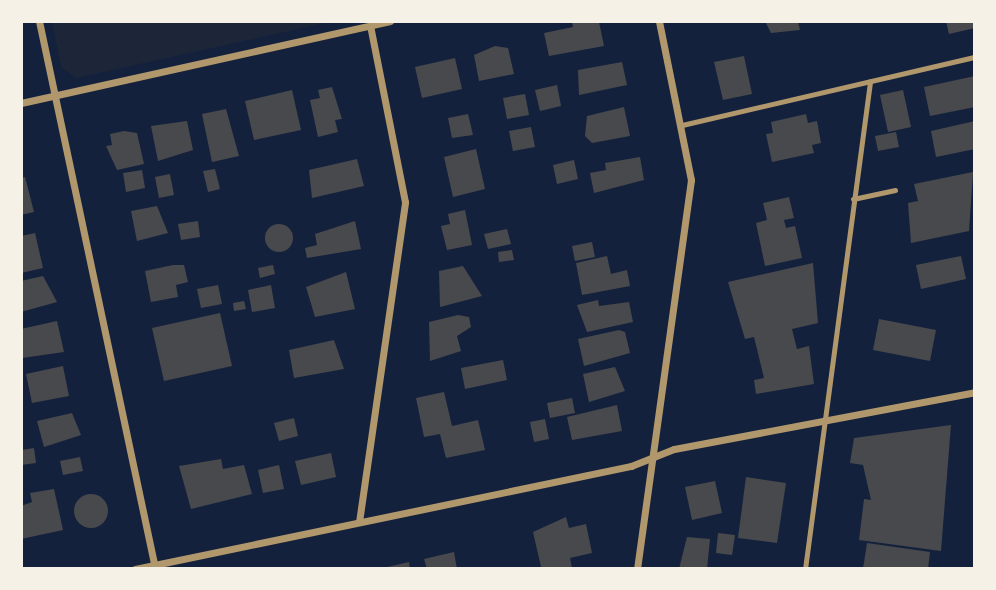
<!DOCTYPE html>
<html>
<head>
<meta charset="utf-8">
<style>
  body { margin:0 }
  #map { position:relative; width:996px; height:590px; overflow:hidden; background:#14213d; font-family:Ubuntu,sans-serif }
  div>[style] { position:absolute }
  .green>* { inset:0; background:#1d2539 }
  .building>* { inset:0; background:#48494c }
  .round { border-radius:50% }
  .service>* { height:5px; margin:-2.5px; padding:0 2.5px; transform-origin:2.5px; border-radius:2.5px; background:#b1986c }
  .minor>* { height:7px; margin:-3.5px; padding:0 3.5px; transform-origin:3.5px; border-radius:3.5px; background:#b1986c }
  span { translate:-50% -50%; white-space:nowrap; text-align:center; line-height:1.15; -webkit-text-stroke:6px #f6f1e7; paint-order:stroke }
  .frame { position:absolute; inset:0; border:23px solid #f6f1e7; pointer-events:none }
</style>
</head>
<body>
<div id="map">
  <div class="green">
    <div style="clip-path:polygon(52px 21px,334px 21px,76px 78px,61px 67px)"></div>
  </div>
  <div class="building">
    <div style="clip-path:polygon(765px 21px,798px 21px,800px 30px,771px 33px)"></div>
    <div style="clip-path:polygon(946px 21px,975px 21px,975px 28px,949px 34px)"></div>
    <div style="clip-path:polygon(572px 22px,599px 22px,604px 46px,549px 56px,544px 33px,573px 27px)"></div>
    <div style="clip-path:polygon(495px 46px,508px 48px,514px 74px,479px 81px,474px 55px)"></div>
    <div style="clip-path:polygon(744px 56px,752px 94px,723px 100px,714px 62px)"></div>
    <div style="clip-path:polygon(455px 58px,462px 89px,422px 98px,415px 67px)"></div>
    <div style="clip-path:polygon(622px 62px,627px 85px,579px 95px,578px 70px)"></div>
    <div style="clip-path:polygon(975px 76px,975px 107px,930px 116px,924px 87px)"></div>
    <div style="clip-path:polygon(557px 85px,561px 106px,540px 111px,535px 90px)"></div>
    <div style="clip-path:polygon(332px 87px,342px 119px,335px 120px,338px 132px,318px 137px,310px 100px,320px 98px,318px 90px)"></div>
    <div style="clip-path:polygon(292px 90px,301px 130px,254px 140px,245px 101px)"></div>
    <div style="clip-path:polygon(903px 90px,911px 127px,888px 132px,880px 95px)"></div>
    <div style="clip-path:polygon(525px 94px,529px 115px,507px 119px,503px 98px)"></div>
    <div style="clip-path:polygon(624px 107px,630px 136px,592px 143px,585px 136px,587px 116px)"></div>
    <div style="clip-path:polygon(226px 109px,239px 156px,212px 162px,202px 114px)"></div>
    <div style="clip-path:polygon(468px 114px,473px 135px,452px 138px,448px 118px)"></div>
    <div style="clip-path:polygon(806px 114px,808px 123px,817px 121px,821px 143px,812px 145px,814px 153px,772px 162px,766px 134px,773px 133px,771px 122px)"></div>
    <div style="clip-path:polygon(187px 121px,193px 150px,158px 161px,151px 126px)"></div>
    <div style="clip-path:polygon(975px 121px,975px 149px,936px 157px,931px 131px)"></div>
    <div style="clip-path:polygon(531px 127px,535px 147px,513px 151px,509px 131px)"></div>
    <div style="clip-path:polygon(124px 131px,137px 133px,144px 164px,117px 170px,106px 146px,112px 145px,110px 134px)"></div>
    <div style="clip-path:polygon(896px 132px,899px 147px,878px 151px,875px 136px)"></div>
    <div style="clip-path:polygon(476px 149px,485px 189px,453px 197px,444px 157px)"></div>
    <div style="clip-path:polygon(640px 157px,644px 180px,594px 193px,590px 173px,606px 170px,605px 163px)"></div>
    <div style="clip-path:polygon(357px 159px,364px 186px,312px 198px,309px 170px)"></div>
    <div style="clip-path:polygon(574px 160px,578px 179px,557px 184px,553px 165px)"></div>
    <div style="clip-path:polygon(215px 169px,220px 189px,208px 192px,203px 171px)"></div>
    <div style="clip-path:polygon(142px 170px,145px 188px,126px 192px,123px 173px)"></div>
    <div style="clip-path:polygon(973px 172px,969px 231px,911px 243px,908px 203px,918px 201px,914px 184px)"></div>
    <div style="clip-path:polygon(170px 174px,174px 195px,159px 198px,155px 177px)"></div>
    <div style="clip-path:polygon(25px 177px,34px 212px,21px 215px,21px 178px)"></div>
    <div style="clip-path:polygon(789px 197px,794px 218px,784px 220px,786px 228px,795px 226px,802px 258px,765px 266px,756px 223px,767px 220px,763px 203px)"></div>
    <div style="clip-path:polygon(157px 206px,168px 233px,137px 241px,131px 211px)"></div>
    <div style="clip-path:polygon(465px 210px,472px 245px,447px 250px,441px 226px,450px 224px,448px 214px)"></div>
    <div style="clip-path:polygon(198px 221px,200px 237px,181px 240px,178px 224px)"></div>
    <div style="clip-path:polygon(355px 221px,361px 249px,307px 258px,305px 248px,317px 245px,315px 234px)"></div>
    <div class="round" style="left:265px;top:224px;width:28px;height:28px"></div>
    <div style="clip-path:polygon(507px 229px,511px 244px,488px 249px,484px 234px)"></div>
    <div style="clip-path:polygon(35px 233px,43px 268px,21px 273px,21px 236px)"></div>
    <div style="clip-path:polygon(592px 242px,595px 257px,575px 261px,572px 246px)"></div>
    <div style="clip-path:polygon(512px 250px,514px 260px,499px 262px,498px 252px)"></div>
    <div style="clip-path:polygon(607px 256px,611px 274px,627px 270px,630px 286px,582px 295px,576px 263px)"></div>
    <div style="clip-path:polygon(961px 256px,966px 279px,921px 289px,916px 265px)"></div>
    <div style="clip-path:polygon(813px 263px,818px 323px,792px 329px,797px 349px,809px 346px,814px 384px,756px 394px,754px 380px,764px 378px,754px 337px,745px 339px,728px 282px)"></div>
    <div style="clip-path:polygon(173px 265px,184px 265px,188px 282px,176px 285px,178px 297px,151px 302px,145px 271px)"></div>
    <div style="clip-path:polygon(273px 265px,275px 274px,260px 278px,258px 268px)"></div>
    <div style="clip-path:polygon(463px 266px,482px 296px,440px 307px,439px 271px)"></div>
    <div style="clip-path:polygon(346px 272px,355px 309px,315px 317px,306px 287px)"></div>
    <div style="clip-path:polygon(43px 276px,57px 302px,21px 312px,21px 281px)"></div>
    <div style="clip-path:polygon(218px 285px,222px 304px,201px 308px,197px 289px)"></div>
    <div style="clip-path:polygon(271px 285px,275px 308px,252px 312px,248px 290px)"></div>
    <div style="clip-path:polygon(598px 300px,599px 306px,629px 302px,633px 322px,587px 332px,577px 305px)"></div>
    <div style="clip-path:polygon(244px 301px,246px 309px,234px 311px,233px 303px)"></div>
    <div style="clip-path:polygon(220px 313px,232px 366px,164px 381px,152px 328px)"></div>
    <div style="clip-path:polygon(458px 315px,469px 317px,471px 327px,457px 336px,461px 351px,430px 361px,429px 322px)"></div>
    <div style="clip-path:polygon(879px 319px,936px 330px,930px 361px,873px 350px)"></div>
    <div style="clip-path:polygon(57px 321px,64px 352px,22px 358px,21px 329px)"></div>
    <div style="clip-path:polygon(619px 330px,625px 332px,630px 353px,584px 366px,578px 339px)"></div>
    <div style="clip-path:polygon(334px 340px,344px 369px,294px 378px,289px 350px)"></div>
    <div style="clip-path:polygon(503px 360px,507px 380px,465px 389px,461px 368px)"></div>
    <div style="clip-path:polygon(63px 366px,69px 396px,32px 403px,26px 374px)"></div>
    <div style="clip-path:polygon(615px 367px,625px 391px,589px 402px,583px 374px)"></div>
    <div style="clip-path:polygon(444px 392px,452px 426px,478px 420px,485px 450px,446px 458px,440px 434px,424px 437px,416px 398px)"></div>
    <div style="clip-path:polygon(572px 398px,575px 413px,550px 418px,547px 403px)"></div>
    <div style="clip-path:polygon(617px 405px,622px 431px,572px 440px,567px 417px)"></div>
    <div style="clip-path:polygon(72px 413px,81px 435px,44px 447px,37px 421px)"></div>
    <div style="clip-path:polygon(294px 418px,298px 436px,279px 441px,274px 423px)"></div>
    <div style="clip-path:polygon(545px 419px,549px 439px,534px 442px,530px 422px)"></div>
    <div style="clip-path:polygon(951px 425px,941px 551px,859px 540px,864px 499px,871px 500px,863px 465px,850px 463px,854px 438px)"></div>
    <div style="clip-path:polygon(34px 448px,36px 463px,21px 465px,21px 450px)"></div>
    <div style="clip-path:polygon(331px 453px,336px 477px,301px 485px,295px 461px)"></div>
    <div style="clip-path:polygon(80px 457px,83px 471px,63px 475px,60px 461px)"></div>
    <div style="clip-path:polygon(221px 459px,223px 469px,244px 465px,252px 494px,191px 509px,179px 466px)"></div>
    <div style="clip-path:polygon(279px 465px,284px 489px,263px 493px,258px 470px)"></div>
    <div style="clip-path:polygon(746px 477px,786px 483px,777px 543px,738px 538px)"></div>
    <div style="clip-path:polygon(715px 481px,722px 513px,692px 520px,685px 487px)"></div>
    <div style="clip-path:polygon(54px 489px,63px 530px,21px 539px,21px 506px,32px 502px,30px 493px)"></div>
    <div class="round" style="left:74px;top:494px;width:34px;height:34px"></div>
    <div style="clip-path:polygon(566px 517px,569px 528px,586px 524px,592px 553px,570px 558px,572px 568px,541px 567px,533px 532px)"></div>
    <div style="clip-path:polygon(718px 533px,735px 535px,732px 555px,716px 553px)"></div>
    <div style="clip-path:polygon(687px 537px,710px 539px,707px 569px,679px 569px)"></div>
    <div style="clip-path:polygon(867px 543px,930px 552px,928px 569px,863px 569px)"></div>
    <div style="clip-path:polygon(454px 552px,457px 569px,427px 569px,424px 559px)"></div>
    <div style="clip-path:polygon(409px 562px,410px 569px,383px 569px,383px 568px)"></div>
  </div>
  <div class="service">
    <div style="left:682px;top:125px;width:301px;rotate:-13.1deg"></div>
    <div style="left:853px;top:199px;width:43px;rotate:-12.1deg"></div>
    <div style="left:805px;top:569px;width:492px;rotate:-82.4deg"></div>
  </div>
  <div class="minor">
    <div style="left:39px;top:21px;width:559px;rotate:78.03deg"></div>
    <div style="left:21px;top:103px;width:378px;rotate:-12.5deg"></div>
    <div style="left:359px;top:522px;width:323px;rotate:-81.8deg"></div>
    <div style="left:405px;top:202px;width:179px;rotate:-101.2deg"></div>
    <div style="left:135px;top:569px;width:507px;rotate:-11.73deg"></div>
    <div style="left:631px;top:466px;width:46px;rotate:-21.6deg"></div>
    <div style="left:674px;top:449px;width:306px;rotate:-10.7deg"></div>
    <div style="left:637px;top:569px;width:393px;rotate:-82.1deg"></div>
    <div style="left:691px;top:180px;width:162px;rotate:-101.4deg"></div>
  </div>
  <div class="frame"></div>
</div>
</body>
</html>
